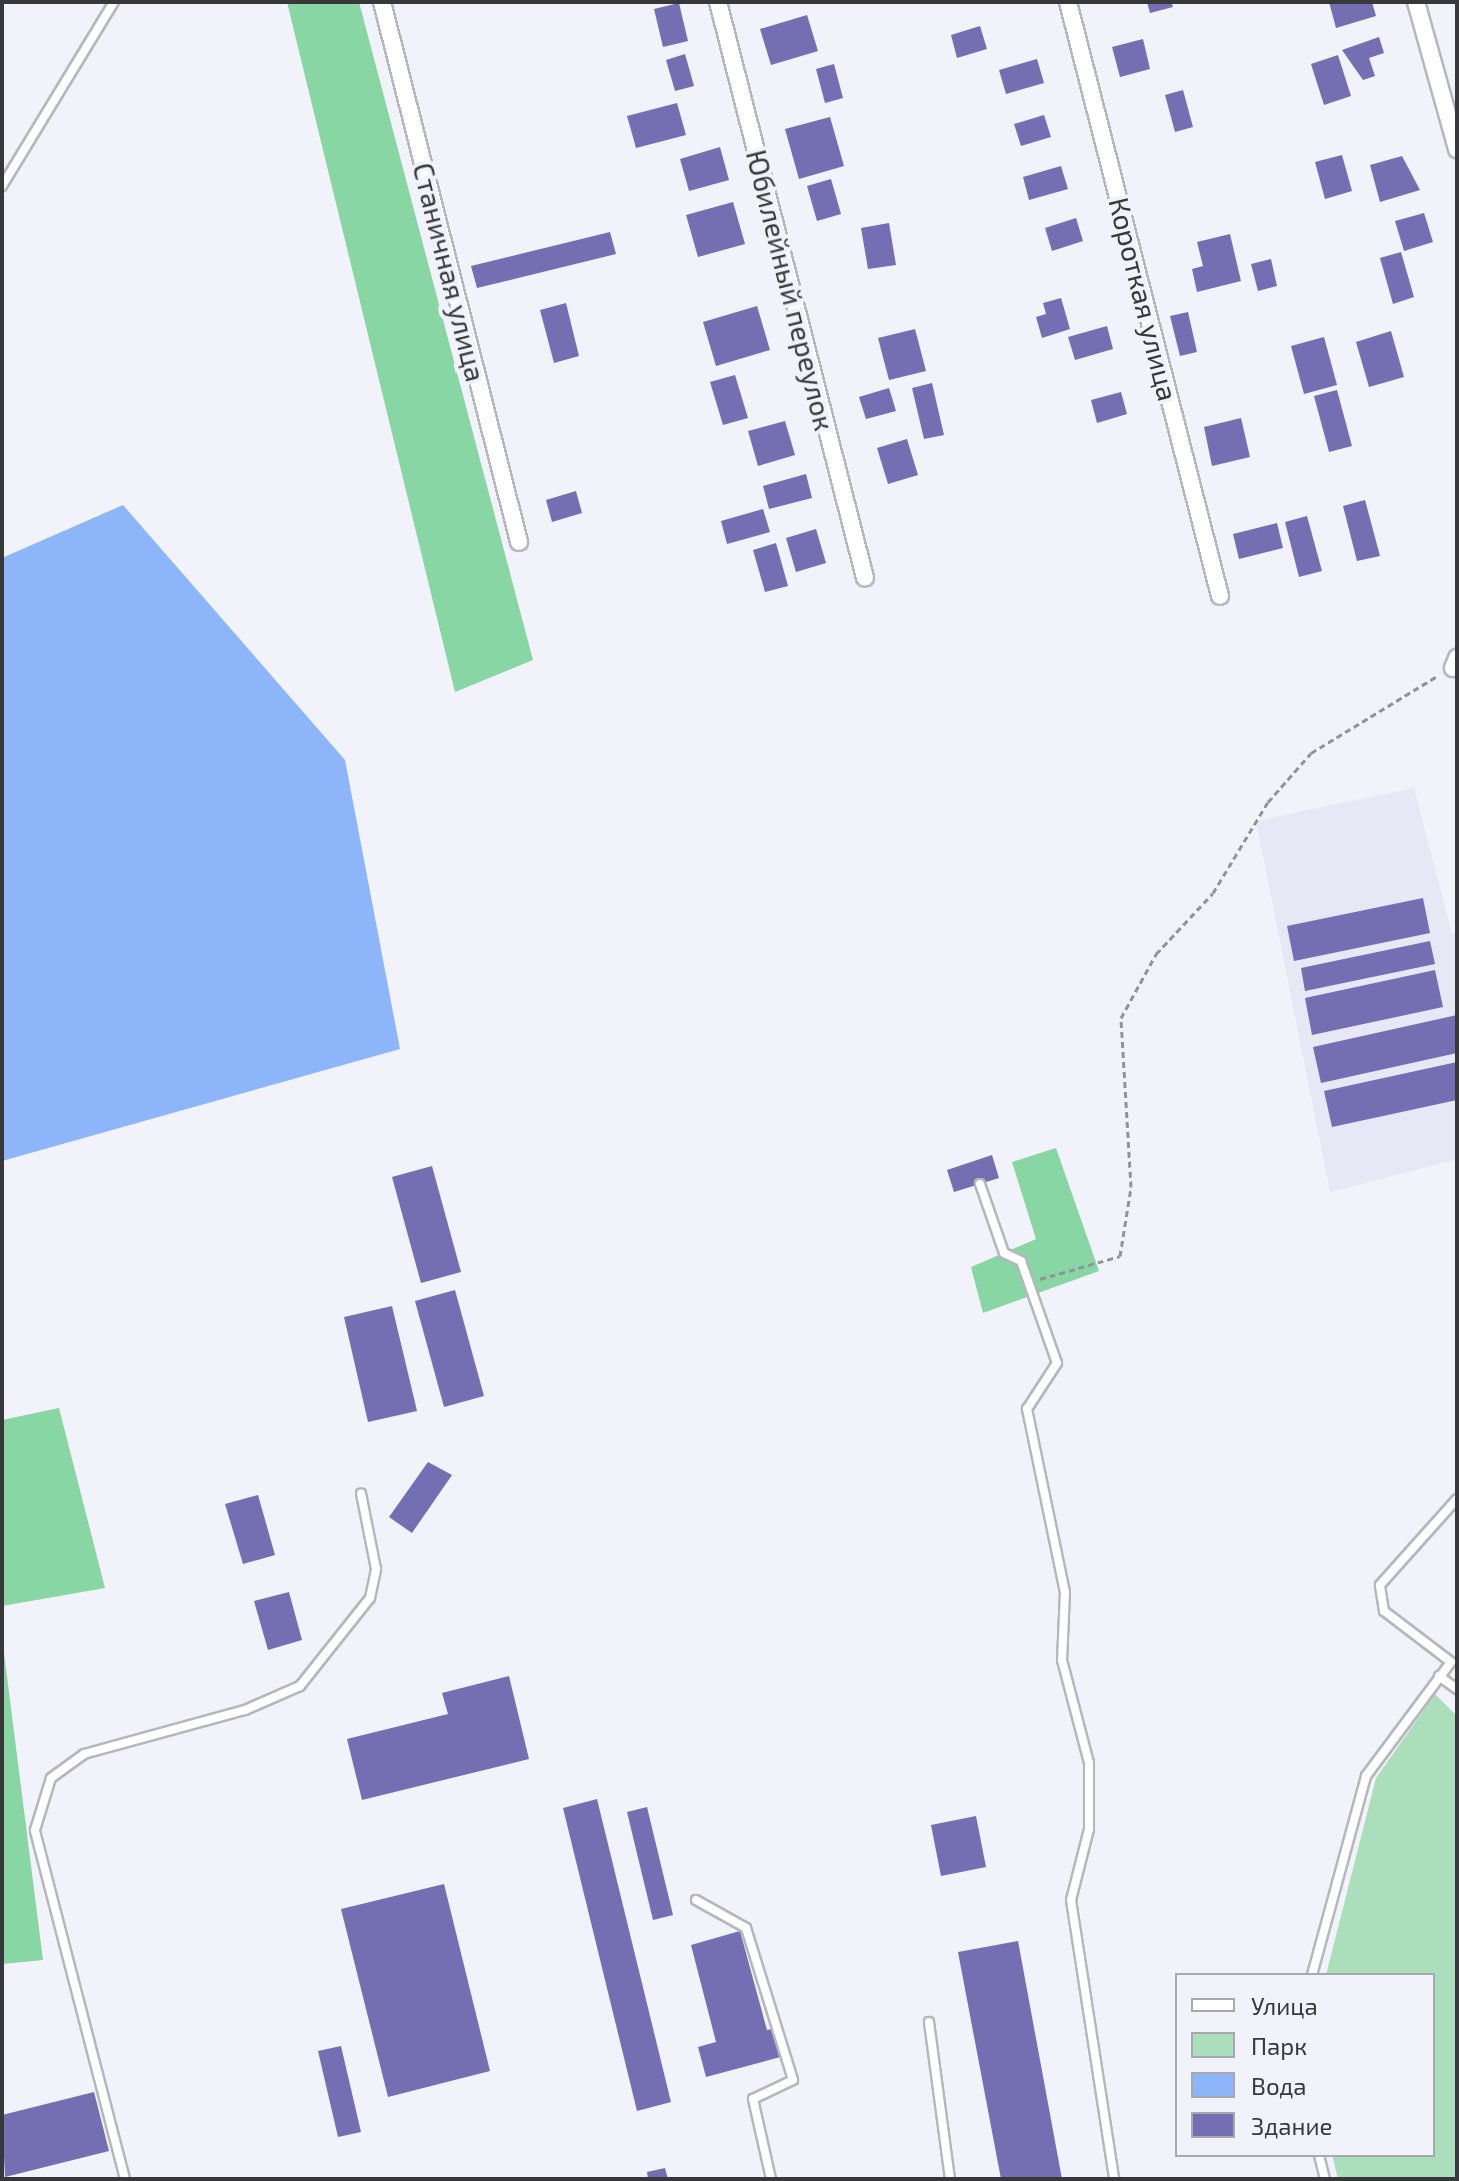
<!DOCTYPE html>
<html>
<head>
<meta charset="utf-8">
<style>
  body { margin:0 }
  #map { position:relative; width:1459px; height:2181px; overflow:hidden; background:#f2f2fa; font-family:"Exo 2",sans-serif }
  div>[style] { position:absolute }
  .built>* { inset:0; background:#e7e7f6 }
  .green>* { inset:0; background:#abdebb }
  .forest>* { inset:0; background:#88d6a3 }
  .water>* { inset:0; background:#8cb6f9 }
  .building>* { inset:0; background:#746eb3 }
  .path>* { height:3px; margin-top:-1.5px; transform-origin:0; background:repeating-linear-gradient(90deg,#929297 0 6px,transparent 0 10px) }
  .roads { filter:drop-shadow(2px 0 #b6b6bd) drop-shadow(-2px 0 #b6b6bd) drop-shadow(0 2px #b6b6bd) drop-shadow(0 -2px #b6b6bd) }
  .lane>* { height:8px; margin:-4px; padding:0 4px; transform-origin:4px; border-radius:4px; background:#fff }
  .street>* { height:16px; margin:-8px; padding:0 8px; transform-origin:8px; border-radius:8px; background:#fff }
  span { translate:-50% -50%; white-space:nowrap; text-align:center; line-height:1.15; -webkit-text-stroke:8px #f2f2fa; paint-order:stroke }
  .street-label { font-size:28px; color:#38383b }
  .frame { position:absolute; inset:0; border:4px solid #38383b; pointer-events:none }
  .legend { position:absolute; left:1175px; top:1973px; width:260px; height:184px; box-sizing:border-box; background:#f2f2fa; border:2px solid #a8a8ae; margin:0; padding:10px 14px; list-style:none; font-size:24px; color:#38383b }
  .legend li { display:flex; align-items:center; gap:16px; height:40px }
  .legend b { width:40px; border:2px solid #a8a8ae }
</style>
</head>
<body>
<div id="map">
  <div class="built">
    <div style="clip-path:polygon(1414px 788px,1452px 934px,1457px 932px,1457px 1159px,1330px 1192px,1256px 821px)"></div>
  </div>
  <div class="green">
    <div style="clip-path:polygon(1435px 1694px,1457px 1716px,1457px 2179px,1338px 2179px,1332px 2155px,1433px 2155px,1433px 1975px,1326px 1975px,1376px 1778px)"></div>
  </div>
  <div class="forest">
    <div style="clip-path:polygon(287px 2px,359px 2px,533px 660px,455px 692px)"></div>
    <div style="clip-path:polygon(1056px 1148px,1099px 1271px,983px 1313px,971px 1267px,1036px 1239px,1012px 1162px)"></div>
    <div style="clip-path:polygon(59px 1408px,105px 1588px,2px 1606px,2px 1420px)"></div>
    <div style="clip-path:polygon(2px 1637px,43px 1960px,2px 1964px)"></div>
  </div>
  <div class="water">
    <div style="clip-path:polygon(123px 505px,345px 760px,400px 1049px,2px 1161px,2px 558px)"></div>
  </div>
  <div class="building">
    <div style="clip-path:polygon(1147px 2px,1171px 2px,1173px 7px,1150px 13px)"></div>
    <div style="clip-path:polygon(1329px 2px,1372px 2px,1376px 16px,1336px 28px)"></div>
    <div style="clip-path:polygon(679px 3px,688px 41px,663px 47px,654px 9px)"></div>
    <div style="clip-path:polygon(807px 15px,818px 51px,771px 65px,760px 29px)"></div>
    <div style="clip-path:polygon(980px 26px,987px 49px,957px 58px,951px 35px)"></div>
    <div style="clip-path:polygon(1379px 37px,1384px 53px,1369px 58px,1375px 76px,1363px 80px,1342px 50px)"></div>
    <div style="clip-path:polygon(1143px 39px,1150px 69px,1120px 77px,1112px 47px)"></div>
    <div style="clip-path:polygon(685px 54px,694px 86px,675px 91px,666px 60px)"></div>
    <div style="clip-path:polygon(1338px 55px,1351px 96px,1324px 105px,1311px 64px)"></div>
    <div style="clip-path:polygon(1037px 59px,1044px 83px,1006px 94px,999px 70px)"></div>
    <div style="clip-path:polygon(834px 64px,843px 98px,825px 103px,816px 69px)"></div>
    <div style="clip-path:polygon(1183px 90px,1193px 127px,1175px 132px,1165px 95px)"></div>
    <div style="clip-path:polygon(677px 103px,686px 135px,636px 148px,627px 116px)"></div>
    <div style="clip-path:polygon(1044px 115px,1051px 137px,1021px 146px,1014px 124px)"></div>
    <div style="clip-path:polygon(830px 117px,844px 166px,799px 179px,785px 129px)"></div>
    <div style="clip-path:polygon(720px 147px,729px 180px,689px 191px,680px 159px)"></div>
    <div style="clip-path:polygon(1342px 155px,1352px 191px,1325px 199px,1315px 162px)"></div>
    <div style="clip-path:polygon(1402px 156px,1420px 190px,1380px 202px,1370px 165px)"></div>
    <div style="clip-path:polygon(1061px 166px,1068px 189px,1029px 200px,1023px 177px)"></div>
    <div style="clip-path:polygon(831px 179px,841px 214px,817px 221px,807px 186px)"></div>
    <div style="clip-path:polygon(733px 202px,745px 244px,698px 257px,686px 215px)"></div>
    <div style="clip-path:polygon(1424px 213px,1433px 242px,1404px 251px,1395px 221px)"></div>
    <div style="clip-path:polygon(1076px 218px,1083px 241px,1052px 251px,1045px 228px)"></div>
    <div style="clip-path:polygon(889px 223px,896px 265px,868px 269px,861px 228px)"></div>
    <div style="clip-path:polygon(610px 232px,616px 254px,477px 288px,471px 266px)"></div>
    <div style="clip-path:polygon(1230px 234px,1241px 281px,1197px 292px,1192px 269px,1203px 266px,1197px 242px)"></div>
    <div style="clip-path:polygon(1401px 252px,1414px 297px,1393px 304px,1380px 258px)"></div>
    <div style="clip-path:polygon(1271px 259px,1277px 286px,1258px 291px,1251px 264px)"></div>
    <div style="clip-path:polygon(1061px 298px,1070px 329px,1042px 338px,1036px 317px,1046px 314px,1043px 303px)"></div>
    <div style="clip-path:polygon(566px 303px,579px 356px,554px 363px,540px 310px)"></div>
    <div style="clip-path:polygon(757px 306px,770px 350px,716px 366px,703px 322px)"></div>
    <div style="clip-path:polygon(1188px 312px,1197px 352px,1180px 356px,1170px 316px)"></div>
    <div style="clip-path:polygon(1107px 326px,1113px 349px,1075px 360px,1068px 337px)"></div>
    <div style="clip-path:polygon(915px 329px,926px 371px,889px 380px,878px 338px)"></div>
    <div style="clip-path:polygon(1391px 331px,1404px 377px,1369px 387px,1356px 342px)"></div>
    <div style="clip-path:polygon(1324px 337px,1337px 385px,1304px 394px,1291px 346px)"></div>
    <div style="clip-path:polygon(735px 375px,748px 418px,723px 425px,710px 382px)"></div>
    <div style="clip-path:polygon(932px 383px,944px 435px,924px 439px,912px 388px)"></div>
    <div style="clip-path:polygon(889px 388px,896px 411px,866px 419px,859px 397px)"></div>
    <div style="clip-path:polygon(1337px 390px,1352px 446px,1329px 452px,1314px 396px)"></div>
    <div style="clip-path:polygon(1121px 392px,1127px 414px,1097px 423px,1091px 400px)"></div>
    <div style="clip-path:polygon(1241px 418px,1250px 457px,1212px 466px,1204px 427px)"></div>
    <div style="clip-path:polygon(785px 421px,795px 455px,758px 466px,748px 431px)"></div>
    <div style="clip-path:polygon(907px 439px,918px 475px,888px 484px,877px 448px)"></div>
    <div style="clip-path:polygon(806px 474px,812px 498px,769px 509px,763px 486px)"></div>
    <div style="clip-path:polygon(576px 491px,582px 513px,552px 522px,546px 500px)"></div>
    <div style="clip-path:polygon(1365px 500px,1380px 556px,1357px 561px,1343px 506px)"></div>
    <div style="clip-path:polygon(763px 509px,770px 532px,727px 544px,721px 521px)"></div>
    <div style="clip-path:polygon(1307px 516px,1322px 571px,1299px 577px,1285px 522px)"></div>
    <div style="clip-path:polygon(1277px 523px,1283px 548px,1239px 559px,1233px 534px)"></div>
    <div style="clip-path:polygon(816px 529px,826px 563px,796px 572px,786px 538px)"></div>
    <div style="clip-path:polygon(776px 543px,788px 586px,765px 592px,753px 550px)"></div>
    <div style="clip-path:polygon(1423px 898px,1430px 933px,1294px 961px,1287px 926px)"></div>
    <div style="clip-path:polygon(1430px 941px,1435px 964px,1305px 991px,1301px 968px)"></div>
    <div style="clip-path:polygon(1435px 970px,1443px 1007px,1312px 1035px,1305px 998px)"></div>
    <div style="clip-path:polygon(1457px 1015px,1457px 1053px,1321px 1083px,1313px 1047px)"></div>
    <div style="clip-path:polygon(1457px 1062px,1457px 1100px,1332px 1127px,1324px 1091px)"></div>
    <div style="clip-path:polygon(992px 1155px,999px 1178px,954px 1192px,947px 1170px)"></div>
    <div style="clip-path:polygon(432px 1166px,461px 1272px,421px 1283px,392px 1177px)"></div>
    <div style="clip-path:polygon(455px 1290px,484px 1396px,444px 1407px,415px 1301px)"></div>
    <div style="clip-path:polygon(392px 1306px,417px 1411px,368px 1422px,344px 1317px)"></div>
    <div style="clip-path:polygon(428px 1462px,452px 1475px,412px 1533px,389px 1517px)"></div>
    <div style="clip-path:polygon(258px 1495px,275px 1555px,243px 1564px,225px 1504px)"></div>
    <div style="clip-path:polygon(289px 1592px,302px 1640px,268px 1650px,254px 1601px)"></div>
    <div style="clip-path:polygon(509px 1676px,529px 1759px,362px 1800px,347px 1739px,448px 1714px,442px 1693px)"></div>
    <div style="clip-path:polygon(597px 1799px,671px 2102px,637px 2111px,563px 1808px)"></div>
    <div style="clip-path:polygon(647px 1807px,673px 1915px,653px 1920px,627px 1812px)"></div>
    <div style="clip-path:polygon(976px 1816px,986px 1867px,941px 1876px,931px 1825px)"></div>
    <div style="clip-path:polygon(444px 1884px,490px 2071px,388px 2097px,341px 1909px)"></div>
    <div style="clip-path:polygon(740px 1931px,767px 2030px,776px 2028px,784px 2056px,706px 2077px,698px 2047px,716px 2042px,691px 1945px)"></div>
    <div style="clip-path:polygon(1018px 1941px,1062px 2179px,1001px 2179px,958px 1952px)"></div>
    <div style="clip-path:polygon(341px 2046px,361px 2132px,338px 2137px,318px 2051px)"></div>
    <div style="clip-path:polygon(94px 2092px,109px 2151px,5px 2177px,2px 2115px)"></div>
    <div style="clip-path:polygon(665px 2168px,668px 2179px,648px 2179px,647px 2172px)"></div>
  </div>
  <div class="path">
    <div style="left:1040px;top:1279px;width:83px;rotate:-16deg"></div>
    <div style="left:1120px;top:1256px;width:70px;rotate:-80.9deg"></div>
    <div style="left:1131px;top:1187px;width:169px;rotate:-93.4deg"></div>
    <div style="left:1121px;top:1018px;width:73px;rotate:-61.3deg"></div>
    <div style="left:1156px;top:954px;width:83px;rotate:-46.9deg"></div>
    <div style="left:1213px;top:893px;width:106px;rotate:-58.9deg"></div>
    <div style="left:1268px;top:802px;width:65px;rotate:-48.7deg"></div>
    <div style="left:1311px;top:753px;width:150px;rotate:-31.4deg"></div>
  </div>
  <div class="roads">
    <div class="lane">
      <div style="left:2px;top:186px;width:215px;rotate:-58.7deg"></div>
      <div style="left:980px;top:1184px;width:73px;rotate:70.8deg"></div>
      <div style="left:1004px;top:1253px;width:19px;rotate:25deg"></div>
      <div style="left:1021px;top:1261px;width:108px;rotate:70.6deg"></div>
      <div style="left:1057px;top:1363px;width:55px;rotate:123.1deg"></div>
      <div style="left:1027px;top:1409px;width:187px;rotate:78.3deg"></div>
      <div style="left:1065px;top:1592px;width:68px;rotate:92.5deg"></div>
      <div style="left:1062px;top:1660px;width:106px;rotate:75.3deg"></div>
      <div style="left:1089px;top:1763px;width:66px;rotate:90deg"></div>
      <div style="left:1089px;top:1829px;width:73px;rotate:104.2deg"></div>
      <div style="left:1071px;top:1900px;width:282px;rotate:81.2deg"></div>
      <div style="left:1439px;top:1676px;width:22px;rotate:36deg"></div>
      <div style="left:696px;top:1900px;width:57px;rotate:29.2deg"></div>
      <div style="left:746px;top:1928px;width:159px;rotate:72.8deg"></div>
      <div style="left:793px;top:2080px;width:44px;rotate:154.6deg"></div>
      <div style="left:753px;top:2099px;width:82px;rotate:77.3deg"></div>
      <div style="left:1312px;top:1975px;width:206px;rotate:-74.8deg"></div>
      <div style="left:1366px;top:1776px;width:142px;rotate:-53.3deg"></div>
      <div style="left:1451px;top:1662px;width:84px;rotate:-142.7deg"></div>
      <div style="left:1384px;top:1611px;width:26px;rotate:-99deg"></div>
      <div style="left:1380px;top:1585px;width:115px;rotate:-48.2deg"></div>
      <div style="left:929px;top:2022px;width:158px;rotate:82.4deg"></div>
      <div style="left:1319px;top:2155px;width:25px;rotate:76deg"></div>
      <div style="left:125px;top:2179px;width:360px;rotate:-104.5deg"></div>
      <div style="left:35px;top:1830px;width:54px;rotate:-72.9deg"></div>
      <div style="left:51px;top:1778px;width:41px;rotate:-36deg"></div>
      <div style="left:84px;top:1754px;width:167px;rotate:-15.3deg"></div>
      <div style="left:245px;top:1710px;width:60px;rotate:-23.6deg"></div>
      <div style="left:300px;top:1686px;width:112px;rotate:-51.5deg"></div>
      <div style="left:370px;top:1598px;width:30px;rotate:-78deg"></div>
      <div style="left:376px;top:1569px;width:77px;rotate:-101.2deg"></div>
    </div>
    <div class="street">
      <div style="left:382px;top:2px;width:557px;rotate:75.76deg"></div>
      <div style="left:718px;top:2px;width:594px;rotate:75.68deg"></div>
      <div style="left:1068px;top:2px;width:613px;rotate:75.65deg"></div>
      <div style="left:1416px;top:2px;width:153px;rotate:74.4deg"></div>
      <div style="left:1453px;top:668px;width:11px;rotate:-68deg"></div>
    </div>
  </div>
  <div class="street-label">
    <span style="left:450px;top:272px;rotate:76deg">Станичная улица</span>
    <span style="left:791px;top:290px;rotate:76deg">Юбилейный переулок</span>
    <span style="left:1144px;top:299px;rotate:76deg">Короткая улица</span>
  </div>
  <div class="frame"></div>
  <ul class="legend">
  <li><b style="height:10px;background:#fff"></b>Улица</li>
  <li><b style="height:22px;background:#abdebb"></b>Парк</li>
  <li><b style="height:22px;background:#8cb6f9"></b>Вода</li>
  <li><b style="height:22px;background:#746eb3"></b>Здание</li>
  </ul>
</div>
</body>
</html>
